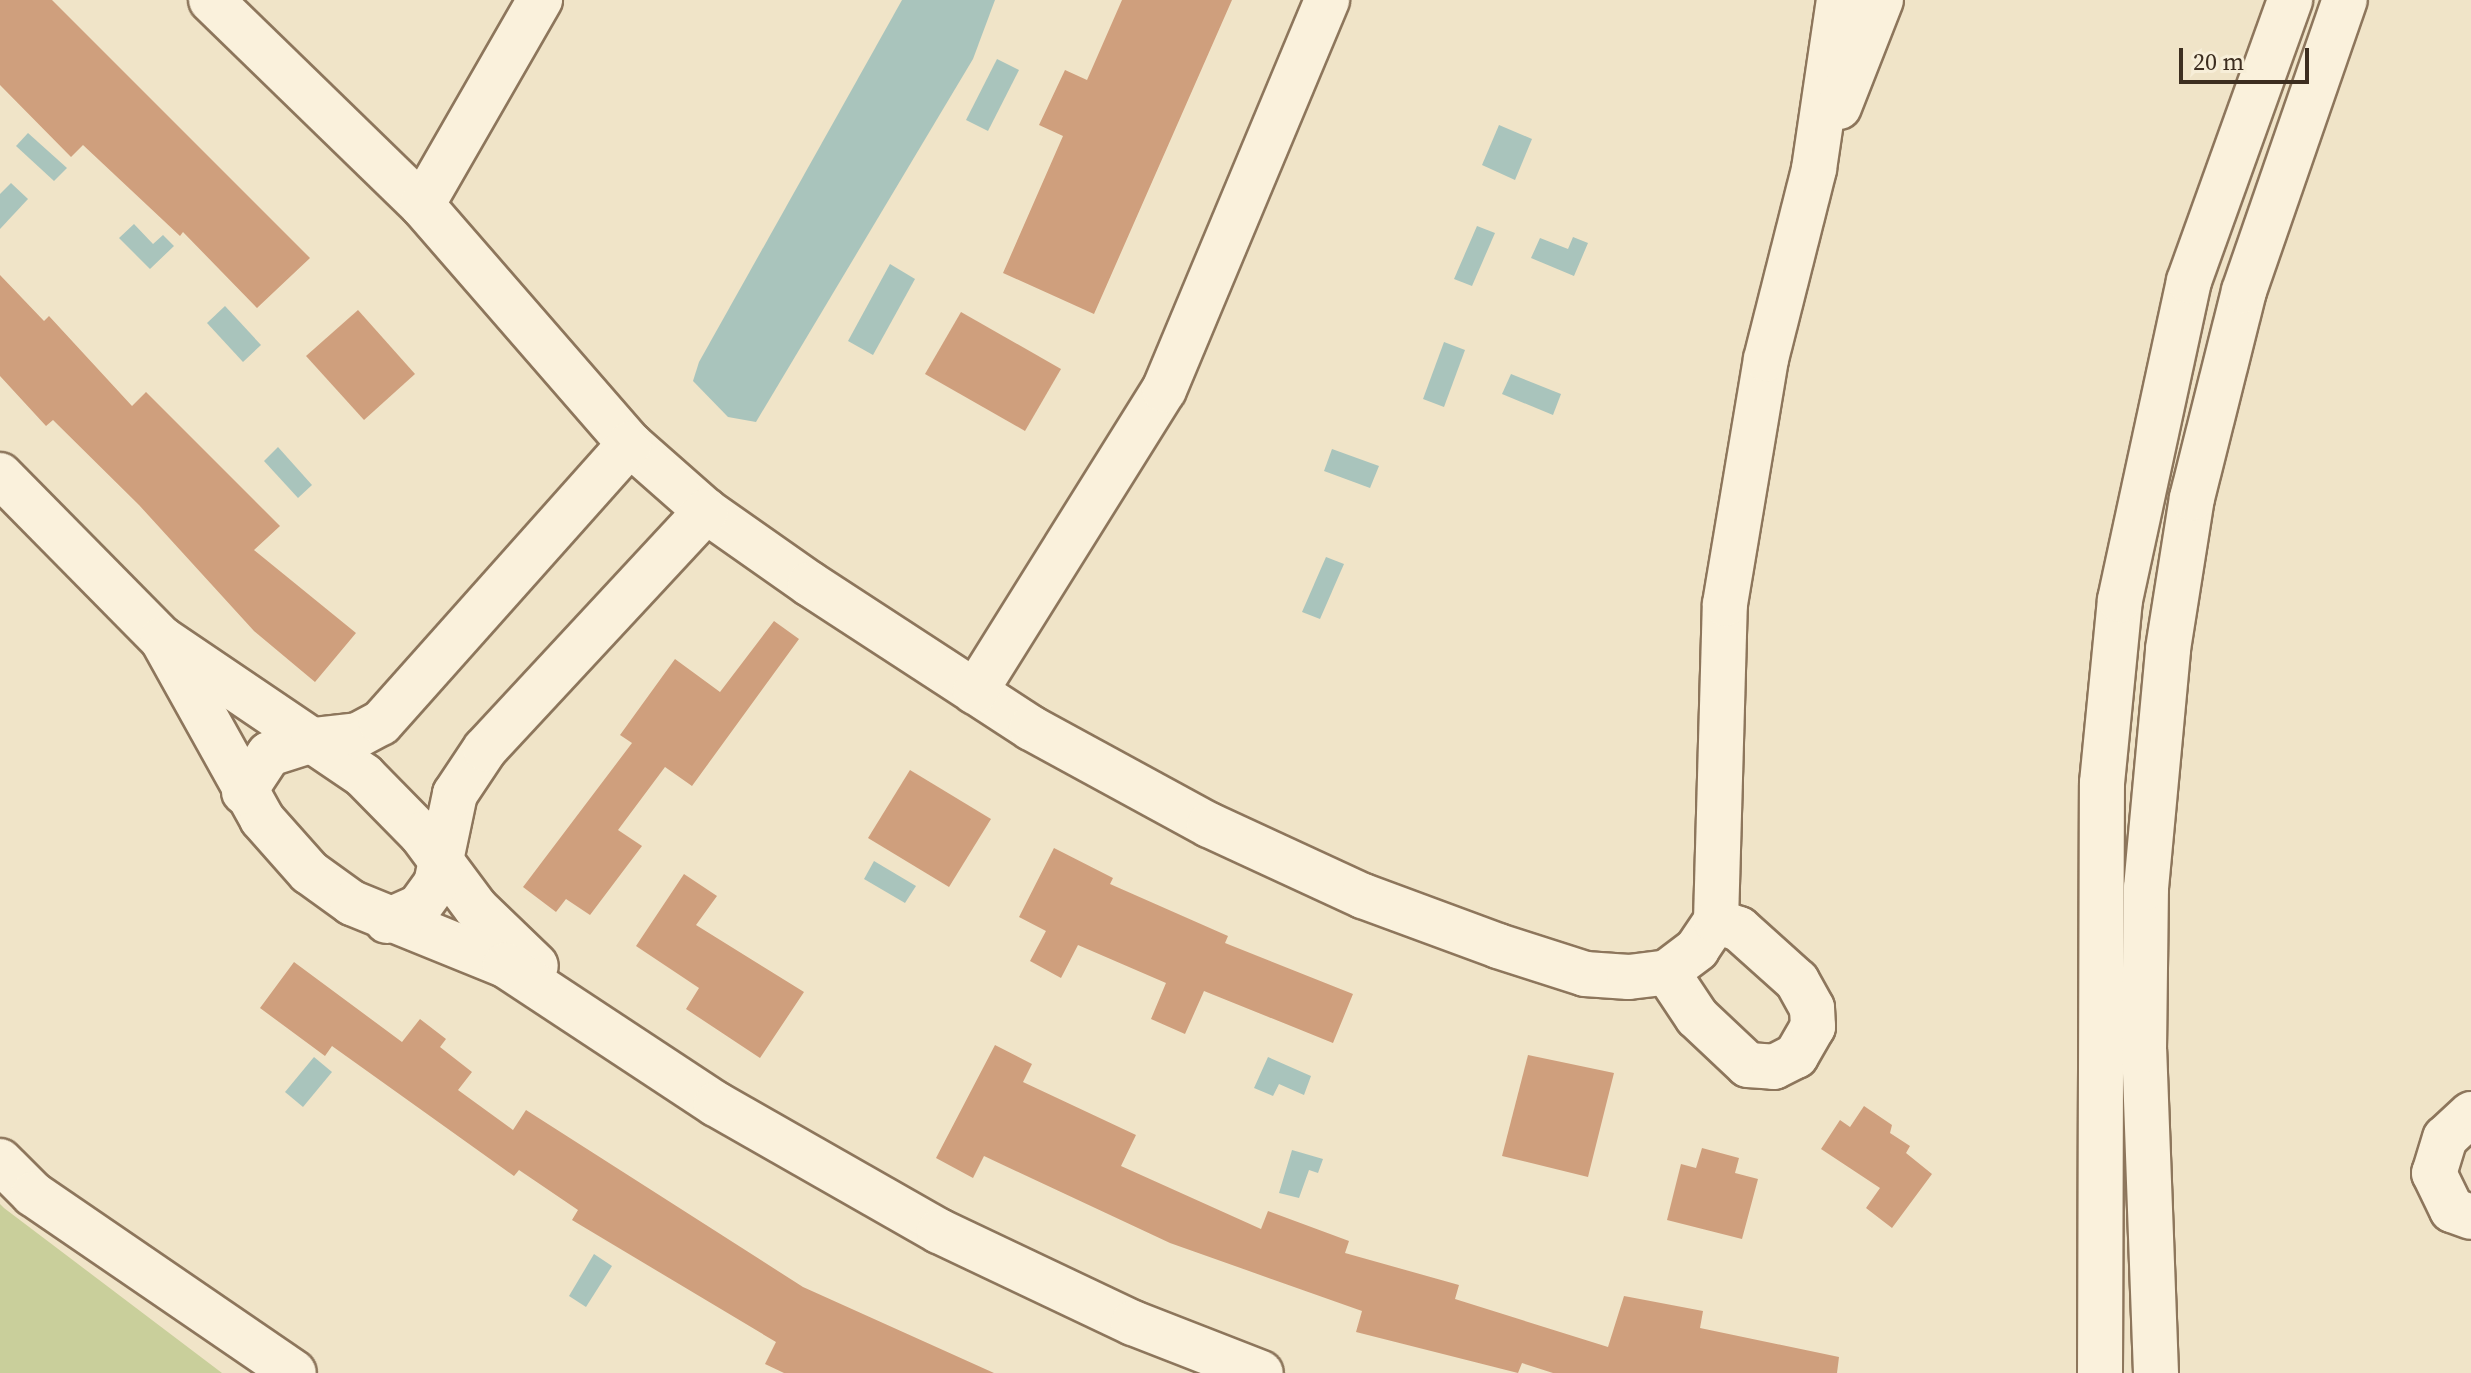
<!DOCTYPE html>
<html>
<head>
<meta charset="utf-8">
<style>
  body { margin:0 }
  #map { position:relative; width:2471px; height:1373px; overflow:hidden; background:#f0e4c8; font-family:"Source Serif 4",serif }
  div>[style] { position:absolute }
  .green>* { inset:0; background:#c9cf9b }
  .water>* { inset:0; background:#a9c4bc }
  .building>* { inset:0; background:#cf9f7d }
  .roads { filter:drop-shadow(2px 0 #8d765c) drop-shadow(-2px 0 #8d765c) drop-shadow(0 2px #8d765c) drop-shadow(0 -2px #8d765c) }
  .minor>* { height:44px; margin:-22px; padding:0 22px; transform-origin:22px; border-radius:22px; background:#faf1dc }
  span { translate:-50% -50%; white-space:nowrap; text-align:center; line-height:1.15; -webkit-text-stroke:6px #f7eed8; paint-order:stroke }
  .scale { position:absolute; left:2179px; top:48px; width:130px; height:36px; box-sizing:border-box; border:4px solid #3d2e20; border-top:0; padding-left:10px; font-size:24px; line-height:28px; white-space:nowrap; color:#3d2e20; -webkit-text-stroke:6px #f7eed8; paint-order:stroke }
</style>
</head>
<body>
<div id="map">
  <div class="green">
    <div style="clip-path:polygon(0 1204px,4px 1208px,222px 1373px,0 1373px)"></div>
  </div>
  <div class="water">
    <div style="clip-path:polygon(902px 0,995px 0,973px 59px,756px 422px,728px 417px,693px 381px,699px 362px)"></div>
    <div style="clip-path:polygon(997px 59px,1019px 70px,988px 131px,966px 120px)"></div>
    <div style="clip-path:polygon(1499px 125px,1532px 139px,1515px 180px,1482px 165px)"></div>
    <div style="clip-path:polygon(28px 133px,67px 168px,54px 181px,16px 146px)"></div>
    <div style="clip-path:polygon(11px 183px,28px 199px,0 229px,0 194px)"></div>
    <div style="clip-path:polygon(134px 224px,153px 244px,163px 235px,174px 246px,150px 269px,119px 238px)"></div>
    <div style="clip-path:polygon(1477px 226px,1495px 233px,1472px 286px,1454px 279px)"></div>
    <div style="clip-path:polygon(1573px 237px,1588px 243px,1574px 276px,1531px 258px,1540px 238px,1568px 249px)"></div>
    <div style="clip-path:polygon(890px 264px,915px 279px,873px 355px,848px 341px)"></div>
    <div style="clip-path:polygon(225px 306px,261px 345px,243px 362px,207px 323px)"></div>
    <div style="clip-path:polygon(1444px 342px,1465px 350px,1444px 407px,1423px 399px)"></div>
    <div style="clip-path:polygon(1511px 374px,1561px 394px,1553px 415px,1502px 394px)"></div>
    <div style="clip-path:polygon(278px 447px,312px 485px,298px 498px,264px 461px)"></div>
    <div style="clip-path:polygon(1332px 449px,1379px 466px,1370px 488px,1324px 471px)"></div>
    <div style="clip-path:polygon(1326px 557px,1344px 564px,1320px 619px,1302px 612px)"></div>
    <div style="clip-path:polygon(874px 861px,916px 886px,905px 903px,864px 879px)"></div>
    <div style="clip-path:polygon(314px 1057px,332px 1072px,303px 1107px,285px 1092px)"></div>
    <div style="clip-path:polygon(1268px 1057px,1311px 1076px,1304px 1095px,1279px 1084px,1273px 1096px,1254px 1088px)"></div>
    <div style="clip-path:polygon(1292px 1150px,1323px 1159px,1318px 1173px,1309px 1170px,1299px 1198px,1279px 1193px)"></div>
    <div style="clip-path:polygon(594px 1254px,612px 1266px,586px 1307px,569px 1296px)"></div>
  </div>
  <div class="building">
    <div style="clip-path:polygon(0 0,52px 0,310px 258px,257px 308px,183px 232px,180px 236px,83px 145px,71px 157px,0 85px)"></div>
    <div style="clip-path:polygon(1122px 0,1232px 0,1094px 314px,1003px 273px,1063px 136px,1039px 125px,1065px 70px,1087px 80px)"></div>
    <div style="clip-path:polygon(0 275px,44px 321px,49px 316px,132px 406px,146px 392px,280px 526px,254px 550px,356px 633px,315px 682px,254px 631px,139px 505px,53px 420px,46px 426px,0 376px)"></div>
    <div style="clip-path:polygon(358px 310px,415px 374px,364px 420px,306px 356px)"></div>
    <div style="clip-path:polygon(961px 312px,1061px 369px,1025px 431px,925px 374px)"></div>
    <div style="clip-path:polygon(774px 621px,799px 639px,692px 786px,665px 767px,618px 830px,642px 846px,590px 915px,566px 899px,556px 912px,523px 887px,632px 743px,620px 735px,675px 659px,720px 692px)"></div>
    <div style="clip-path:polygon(910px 770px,991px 819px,949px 887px,868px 838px)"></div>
    <div style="clip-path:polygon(1054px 848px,1113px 878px,1110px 884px,1228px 936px,1225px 943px,1353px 994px,1333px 1043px,1204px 991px,1185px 1034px,1151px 1019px,1166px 983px,1078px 945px,1061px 978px,1030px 961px,1046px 931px,1019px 917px)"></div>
    <div style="clip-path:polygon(684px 874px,717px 896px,696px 925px,804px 992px,760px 1058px,686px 1009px,699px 988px,636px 946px)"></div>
    <div style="clip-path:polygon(294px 962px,402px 1042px,420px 1019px,446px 1039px,440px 1047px,472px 1072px,458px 1090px,513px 1130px,526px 1110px,803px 1287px,994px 1373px,784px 1373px,765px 1364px,776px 1342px,572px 1220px,578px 1210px,519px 1170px,514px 1176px,332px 1046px,325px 1056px,260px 1008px)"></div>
    <div style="clip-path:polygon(995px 1045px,1032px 1064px,1023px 1082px,1136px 1135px,1121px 1166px,1261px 1229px,1268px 1211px,1349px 1241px,1345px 1253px,1459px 1285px,1455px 1299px,1608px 1347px,1624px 1296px,1703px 1311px,1700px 1328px,1839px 1357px,1837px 1373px,1553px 1373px,1522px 1363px,1518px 1373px,1356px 1332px,1362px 1311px,1170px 1243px,984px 1156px,973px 1178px,936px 1158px)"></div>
    <div style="clip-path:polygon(1528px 1055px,1614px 1073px,1588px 1177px,1502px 1156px)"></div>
    <div style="clip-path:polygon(1864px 1106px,1892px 1125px,1890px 1133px,1910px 1146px,1906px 1153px,1932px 1174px,1892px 1228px,1866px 1208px,1880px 1188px,1821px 1149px,1840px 1120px,1850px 1127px)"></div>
    <div style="clip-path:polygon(1702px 1148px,1739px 1158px,1735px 1173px,1758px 1179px,1742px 1239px,1667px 1220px,1681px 1164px,1696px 1168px)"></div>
  </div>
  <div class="roads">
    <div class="minor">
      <div style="left:211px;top:0;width:294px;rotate:44.2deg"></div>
      <div style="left:422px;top:205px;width:317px;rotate:49deg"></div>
      <div style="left:630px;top:444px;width:101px;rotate:41.4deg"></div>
      <div style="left:706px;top:511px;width:127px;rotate:35.1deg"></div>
      <div style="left:810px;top:584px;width:264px;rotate:33.1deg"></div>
      <div style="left:1031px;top:728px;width:203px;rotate:28.6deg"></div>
      <div style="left:1209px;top:825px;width:170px;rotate:24.8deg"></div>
      <div style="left:1363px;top:896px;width:144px;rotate:20.3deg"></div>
      <div style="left:1498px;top:946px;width:91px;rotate:17.8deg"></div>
      <div style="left:1585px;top:974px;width:44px;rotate:3.9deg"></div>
      <div style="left:1629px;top:977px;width:38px;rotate:-7deg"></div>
      <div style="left:1667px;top:972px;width:38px;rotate:-37deg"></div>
      <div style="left:1697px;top:949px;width:34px;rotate:-56deg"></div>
      <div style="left:1716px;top:921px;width:317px;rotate:-88.4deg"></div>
      <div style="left:1725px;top:604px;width:248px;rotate:-80.5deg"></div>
      <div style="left:1766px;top:359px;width:196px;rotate:-75.8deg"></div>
      <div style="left:1814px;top:169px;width:171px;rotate:-81.6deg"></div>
      <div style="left:1839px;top:107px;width:115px;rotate:-68.6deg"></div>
      <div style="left:422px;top:205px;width:237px;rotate:-60.1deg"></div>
      <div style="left:0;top:475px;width:231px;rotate:45.4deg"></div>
      <div style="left:162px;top:639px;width:244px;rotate:34.1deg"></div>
      <div style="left:364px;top:776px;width:81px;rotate:45.5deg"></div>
      <div style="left:421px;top:834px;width:92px;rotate:53.4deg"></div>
      <div style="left:476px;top:908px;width:83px;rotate:44deg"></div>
      <div style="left:162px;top:639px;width:206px;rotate:60.9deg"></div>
      <div style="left:262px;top:819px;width:71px;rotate:48.4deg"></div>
      <div style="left:309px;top:872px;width:53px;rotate:35.8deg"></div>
      <div style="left:352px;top:903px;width:165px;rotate:22.1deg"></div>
      <div style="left:505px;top:965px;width:253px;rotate:33.4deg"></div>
      <div style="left:716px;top:1104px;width:257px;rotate:29.7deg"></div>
      <div style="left:939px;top:1231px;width:215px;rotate:25.4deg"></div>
      <div style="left:1133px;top:1323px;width:137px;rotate:21.3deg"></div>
      <div style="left:975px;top:692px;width:356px;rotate:-58deg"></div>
      <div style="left:1164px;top:390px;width:423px;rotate:-67.3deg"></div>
      <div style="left:244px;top:792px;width:45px;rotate:-56.7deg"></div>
      <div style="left:269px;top:754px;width:46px;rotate:-17.7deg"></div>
      <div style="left:313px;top:740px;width:45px;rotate:-6.3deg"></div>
      <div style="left:358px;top:735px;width:26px;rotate:-28deg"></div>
      <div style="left:381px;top:723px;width:374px;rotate:-48.3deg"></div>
      <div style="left:387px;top:921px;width:35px;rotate:-24deg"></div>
      <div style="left:419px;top:907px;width:29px;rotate:-54deg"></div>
      <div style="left:436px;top:884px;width:92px;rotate:-78.1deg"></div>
      <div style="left:455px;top:794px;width:54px;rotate:-56.3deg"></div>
      <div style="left:485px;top:749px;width:325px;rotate:-47.1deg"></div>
      <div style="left:1667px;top:972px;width:54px;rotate:56.3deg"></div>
      <div style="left:1697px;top:1017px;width:70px;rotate:43.3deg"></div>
      <div style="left:1748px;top:1065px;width:26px;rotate:4deg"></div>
      <div style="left:1774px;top:1067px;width:25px;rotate:-27deg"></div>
      <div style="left:1796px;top:1056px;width:34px;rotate:-60deg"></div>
      <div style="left:1813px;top:1027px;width:19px;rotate:-93deg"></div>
      <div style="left:1812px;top:1008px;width:31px;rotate:-119deg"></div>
      <div style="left:1797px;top:981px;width:78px;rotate:-138.1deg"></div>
      <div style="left:1739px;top:929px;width:24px;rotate:-161deg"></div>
      <div style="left:2471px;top:1114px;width:35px;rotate:137deg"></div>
      <div style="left:2445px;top:1138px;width:37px;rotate:107deg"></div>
      <div style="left:2434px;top:1173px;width:41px;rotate:64.1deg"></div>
      <div style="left:2452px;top:1210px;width:20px;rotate:20deg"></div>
      <div style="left:0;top:1161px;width:47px;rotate:45deg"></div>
      <div style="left:33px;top:1194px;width:316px;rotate:34.4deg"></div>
      <div style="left:2100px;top:1373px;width:590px;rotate:-89.81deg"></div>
      <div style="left:2102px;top:783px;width:184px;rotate:-84.4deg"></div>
      <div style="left:2120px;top:600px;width:326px;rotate:-77.8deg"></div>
      <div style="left:2189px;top:281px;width:299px;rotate:-70.2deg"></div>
      <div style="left:2156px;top:1373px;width:323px;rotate:-92.1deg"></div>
      <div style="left:2144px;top:1050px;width:162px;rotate:-89.3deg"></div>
      <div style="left:2146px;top:888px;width:240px;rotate:-84.7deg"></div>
      <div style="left:2168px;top:649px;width:153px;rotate:-81deg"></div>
      <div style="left:2192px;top:498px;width:213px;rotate:-75.9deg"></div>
      <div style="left:2244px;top:291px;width:308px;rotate:-70.9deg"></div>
    </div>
  </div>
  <div class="scale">20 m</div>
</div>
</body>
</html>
